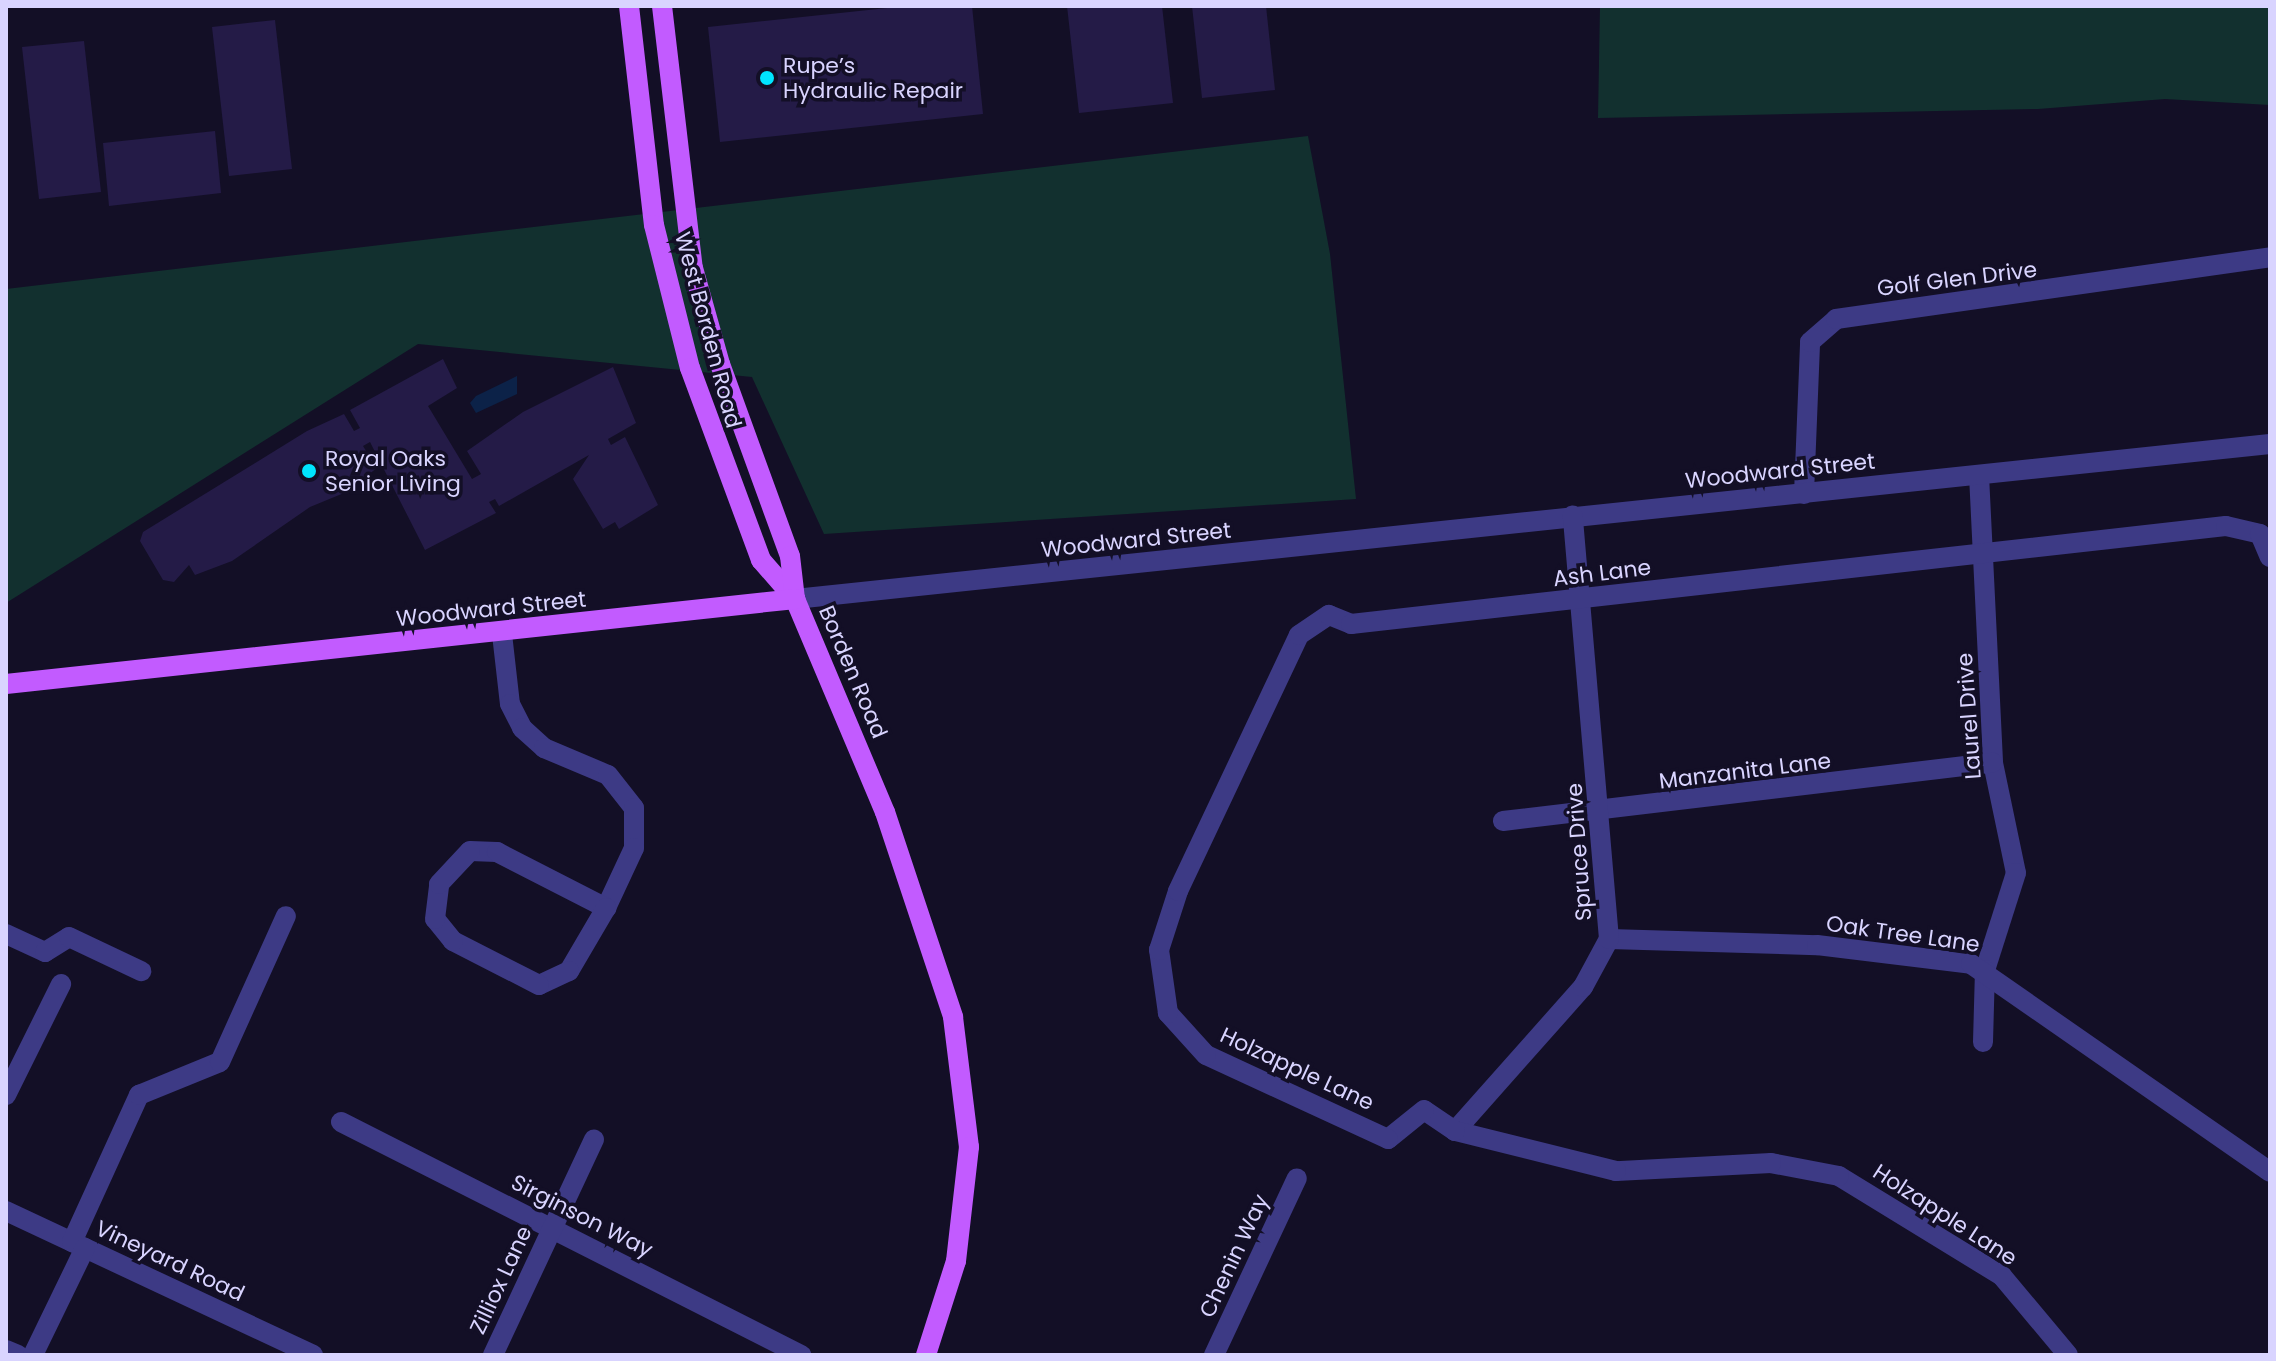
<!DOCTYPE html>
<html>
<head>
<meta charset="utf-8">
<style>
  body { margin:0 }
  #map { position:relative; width:2276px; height:1361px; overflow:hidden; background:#130f26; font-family:Poppins,sans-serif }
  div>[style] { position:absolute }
  .green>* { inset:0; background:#12302f }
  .water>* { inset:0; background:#0c2248 }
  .building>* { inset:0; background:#241b47 }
  .minor>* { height:20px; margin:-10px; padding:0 10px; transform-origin:10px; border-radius:10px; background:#3d3a85 }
  .major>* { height:20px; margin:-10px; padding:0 10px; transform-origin:10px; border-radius:10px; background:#c25bff }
  .dots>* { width:22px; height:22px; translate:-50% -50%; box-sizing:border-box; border:4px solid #130f26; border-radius:50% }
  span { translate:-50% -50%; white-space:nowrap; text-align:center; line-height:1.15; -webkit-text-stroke:7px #130f26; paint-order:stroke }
  .poi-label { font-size:22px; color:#d9d4ff }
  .left { translate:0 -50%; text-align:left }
  .street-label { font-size:22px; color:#d9d4ff }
  .frame { position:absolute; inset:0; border:8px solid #d9d4ff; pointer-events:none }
</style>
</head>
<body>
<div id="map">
  <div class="green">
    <div style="clip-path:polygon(1600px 6px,2270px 6px,2270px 105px,2165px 99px,2038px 109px,1598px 118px)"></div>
    <div style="clip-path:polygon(1308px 136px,1330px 254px,1356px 499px,824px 534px,752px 377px,418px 344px,6px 603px,6px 289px)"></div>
  </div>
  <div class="water">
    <div style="clip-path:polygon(517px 376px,517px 394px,476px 413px,470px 403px,476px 396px)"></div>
  </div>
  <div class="building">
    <div style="clip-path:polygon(906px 6px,972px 6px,983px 114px,720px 142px,708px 27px)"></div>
    <div style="clip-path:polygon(1067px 6px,1162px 6px,1173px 103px,1079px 113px)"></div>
    <div style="clip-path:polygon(1192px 6px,1266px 6px,1275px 90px,1202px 98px)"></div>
    <div style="clip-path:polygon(275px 20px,292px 169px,229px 176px,212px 27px)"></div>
    <div style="clip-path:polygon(84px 41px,101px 192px,39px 199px,22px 47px)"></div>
    <div style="clip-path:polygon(215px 131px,221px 193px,109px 206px,103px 143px)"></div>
    <div style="clip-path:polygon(443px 359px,457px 388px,428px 406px,472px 479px,481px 474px,467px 451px,523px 412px,613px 367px,636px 423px,608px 439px,611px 445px,625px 437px,658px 505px,619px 529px,615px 522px,603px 529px,573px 479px,589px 455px,499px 506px,495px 499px,489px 502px,496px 513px,425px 550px,370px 442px,363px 446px,377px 468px,344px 493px,310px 507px,232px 561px,195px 575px,189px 565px,174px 582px,163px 580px,140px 541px,143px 532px,307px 431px,344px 414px,354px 431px,360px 428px,350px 410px)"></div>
  </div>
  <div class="minor">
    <div style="left:1979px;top:475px;width:288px;rotate:87.2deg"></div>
    <div style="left:1993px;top:763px;width:112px;rotate:78.2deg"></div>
    <div style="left:2016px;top:873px;width:102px;rotate:107.7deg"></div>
    <div style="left:1985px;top:970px;width:72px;rotate:91.6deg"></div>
    <div style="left:1804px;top:494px;width:152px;rotate:-87.7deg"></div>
    <div style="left:1810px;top:342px;width:35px;rotate:-41deg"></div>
    <div style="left:1836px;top:319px;width:438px;rotate:-8.1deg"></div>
    <div style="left:795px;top:599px;width:1483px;rotate:-6deg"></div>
    <div style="left:502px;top:634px;width:70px;rotate:83.5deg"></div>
    <div style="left:510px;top:704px;width:27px;rotate:63deg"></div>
    <div style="left:522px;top:728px;width:30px;rotate:42deg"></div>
    <div style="left:544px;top:748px;width:69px;rotate:22.9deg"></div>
    <div style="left:608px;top:775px;width:42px;rotate:51.8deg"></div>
    <div style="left:634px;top:808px;width:40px;rotate:90deg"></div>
    <div style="left:634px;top:848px;width:66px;rotate:115deg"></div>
    <div style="left:1503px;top:821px;width:493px;rotate:-6.8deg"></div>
    <div style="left:470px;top:851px;width:27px;rotate:2deg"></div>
    <div style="left:497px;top:852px;width:123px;rotate:27.2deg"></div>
    <div style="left:606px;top:908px;width:73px;rotate:120.4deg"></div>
    <div style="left:569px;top:971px;width:33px;rotate:155deg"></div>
    <div style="left:539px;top:985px;width:97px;rotate:-152.9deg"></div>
    <div style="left:453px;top:941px;width:28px;rotate:-129deg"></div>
    <div style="left:435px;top:919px;width:35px;rotate:-83deg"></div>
    <div style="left:439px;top:884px;width:45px;rotate:-46.8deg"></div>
    <div style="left:6px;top:934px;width:43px;rotate:24.8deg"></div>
    <div style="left:45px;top:952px;width:28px;rotate:-32deg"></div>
    <div style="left:69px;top:937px;width:80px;rotate:25.3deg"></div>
    <div style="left:1609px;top:939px;width:208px;rotate:1.7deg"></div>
    <div style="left:1817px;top:945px;width:155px;rotate:7deg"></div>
    <div style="left:1971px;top:964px;width:364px;rotate:34.8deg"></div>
    <div style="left:6px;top:1095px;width:124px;rotate:-63.6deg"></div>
    <div style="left:341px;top:1122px;width:516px;rotate:26.86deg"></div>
    <div style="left:1455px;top:1131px;width:193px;rotate:-48.4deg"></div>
    <div style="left:1583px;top:987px;width:55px;rotate:-61.6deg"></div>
    <div style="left:1609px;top:939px;width:425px;rotate:-94.9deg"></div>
    <div style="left:6px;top:1211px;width:339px;rotate:25.1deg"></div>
    <div style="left:72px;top:1242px;width:162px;rotate:-65.5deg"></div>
    <div style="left:139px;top:1095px;width:87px;rotate:-22.2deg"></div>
    <div style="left:220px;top:1062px;width:160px;rotate:-65.7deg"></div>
    <div style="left:6px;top:1350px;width:13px;rotate:23deg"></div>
    <div style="left:33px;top:1355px;width:119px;rotate:-64.1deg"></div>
    <div style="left:493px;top:1355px;width:238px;rotate:-64.9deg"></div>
    <div style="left:1214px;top:1355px;width:195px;rotate:-64.9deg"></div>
    <div style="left:2068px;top:1355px;width:103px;rotate:-129.9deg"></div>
    <div style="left:2002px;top:1276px;width:191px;rotate:-148.5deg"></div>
    <div style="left:1839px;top:1176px;width:69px;rotate:-169.2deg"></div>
    <div style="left:1771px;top:1163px;width:155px;rotate:177deg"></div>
    <div style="left:1616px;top:1171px;width:166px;rotate:-166deg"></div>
    <div style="left:1455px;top:1131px;width:37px;rotate:-146deg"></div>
    <div style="left:1424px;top:1110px;width:46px;rotate:141.1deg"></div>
    <div style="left:1388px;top:1139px;width:200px;rotate:-155.2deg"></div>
    <div style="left:1206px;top:1055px;width:57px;rotate:-132.1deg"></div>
    <div style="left:1168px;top:1013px;width:64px;rotate:-98.1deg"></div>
    <div style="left:1159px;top:950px;width:62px;rotate:-72.1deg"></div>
    <div style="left:1178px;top:891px;width:283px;rotate:-64.7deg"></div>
    <div style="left:1299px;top:635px;width:36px;rotate:-34deg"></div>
    <div style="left:1329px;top:615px;width:24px;rotate:22deg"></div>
    <div style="left:1351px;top:624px;width:880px;rotate:-6.39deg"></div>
    <div style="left:2226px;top:526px;width:35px;rotate:13deg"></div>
    <div style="left:2260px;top:534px;width:25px;rotate:67deg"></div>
  </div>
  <div class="major">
    <div style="left:629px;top:6px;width:220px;rotate:83.5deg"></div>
    <div style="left:654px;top:225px;width:147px;rotate:75.9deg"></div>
    <div style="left:690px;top:368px;width:205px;rotate:69.7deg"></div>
    <div style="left:761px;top:560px;width:52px;rotate:48.9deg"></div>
    <div style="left:662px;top:6px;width:264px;rotate:83.3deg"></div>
    <div style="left:693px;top:268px;width:100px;rotate:74.3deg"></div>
    <div style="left:720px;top:364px;width:204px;rotate:70deg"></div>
    <div style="left:790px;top:556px;width:43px;rotate:83.4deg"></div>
    <div style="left:795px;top:599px;width:231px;rotate:67.1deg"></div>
    <div style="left:885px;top:812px;width:216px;rotate:71.6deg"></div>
    <div style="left:953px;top:1017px;width:131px;rotate:83deg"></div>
    <div style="left:969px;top:1147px;width:115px;rotate:96.5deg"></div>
    <div style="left:956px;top:1261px;width:99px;rotate:107.7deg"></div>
    <div style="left:6px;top:684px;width:794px;rotate:-6.15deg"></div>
  </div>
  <div class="dots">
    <div style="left:767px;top:78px;background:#00e5ff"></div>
    <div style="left:309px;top:471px;background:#00e5ff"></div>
  </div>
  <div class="poi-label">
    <span class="left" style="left:783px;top:78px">Rupe’s<br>Hydraulic Repair</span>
    <span class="left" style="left:325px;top:471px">Royal Oaks<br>Senior Living</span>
  </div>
  <div class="street-label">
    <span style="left:1957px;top:279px;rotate:-7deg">Golf Glen Drive</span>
    <span style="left:708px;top:330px;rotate:75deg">West Borden Road</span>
    <span style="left:1780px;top:471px;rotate:-6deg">Woodward Street</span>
    <span style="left:1136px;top:540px;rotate:-6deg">Woodward Street</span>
    <span style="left:1602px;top:573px;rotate:-7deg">Ash Lane</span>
    <span style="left:491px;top:609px;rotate:-6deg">Woodward Street</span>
    <span style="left:853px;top:672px;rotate:67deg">Borden Road</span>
    <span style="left:1969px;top:716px;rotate:-94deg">Laurel Drive</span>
    <span style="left:1745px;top:771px;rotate:-7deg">Manzanita Lane</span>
    <span style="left:1579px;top:852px;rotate:-94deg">Spruce Drive</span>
    <span style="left:1903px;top:934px;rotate:8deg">Oak Tree Lane</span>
    <span style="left:1297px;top:1069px;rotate:25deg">Holzapple Lane</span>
    <span style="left:1945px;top:1215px;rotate:33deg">Holzapple Lane</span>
    <span style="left:582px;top:1216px;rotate:27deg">Sirginson Way</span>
    <span style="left:1234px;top:1256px;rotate:-65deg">Chenin Way</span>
    <span style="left:170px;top:1261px;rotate:25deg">Vineyard Road</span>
    <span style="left:501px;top:1280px;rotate:-65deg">Zilliox Lane</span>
  </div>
  <div class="frame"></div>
</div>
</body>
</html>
